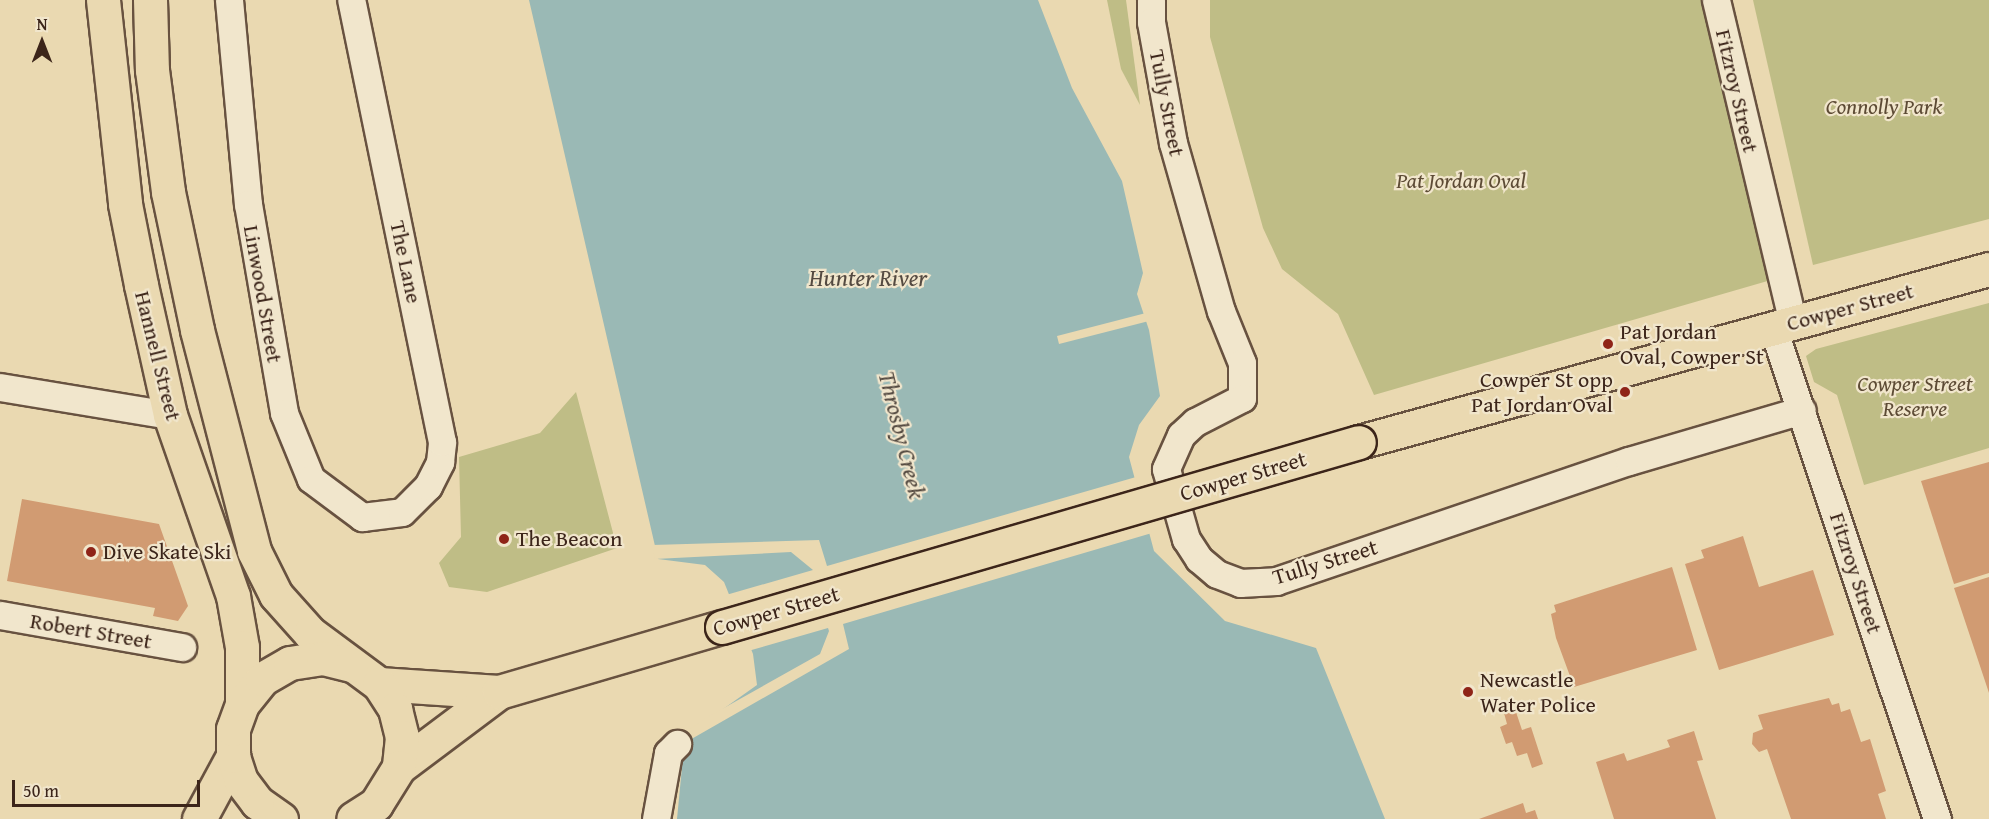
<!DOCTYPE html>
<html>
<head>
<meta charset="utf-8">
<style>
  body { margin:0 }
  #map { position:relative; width:1989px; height:819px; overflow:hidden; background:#ead9b1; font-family:"Gentium Book Plus",serif }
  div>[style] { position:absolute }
  .green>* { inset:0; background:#bfbd86 }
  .water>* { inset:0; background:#9ab9b5 }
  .pier>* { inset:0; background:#ead9b1 }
  .building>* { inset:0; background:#d19b72 }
  .roads { filter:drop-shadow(2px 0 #685240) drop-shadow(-2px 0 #685240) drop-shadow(0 2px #685240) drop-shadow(0 -2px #685240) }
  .minor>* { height:27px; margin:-13.5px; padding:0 13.5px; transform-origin:13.5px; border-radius:13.5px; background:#f1e6cc }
  .major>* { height:33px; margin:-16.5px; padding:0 16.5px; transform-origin:16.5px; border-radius:16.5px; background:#ead9b1 }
  .highway>* { height:33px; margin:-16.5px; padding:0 16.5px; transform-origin:16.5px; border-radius:16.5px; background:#ead9b1 }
  .bridges { filter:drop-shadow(2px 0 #3c251a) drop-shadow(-2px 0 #3c251a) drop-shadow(0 2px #3c251a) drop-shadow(0 -2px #3c251a) }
  .major-bridge>* { height:33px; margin:-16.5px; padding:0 16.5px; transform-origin:16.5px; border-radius:16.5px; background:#ead9b1 }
  .dots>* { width:16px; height:16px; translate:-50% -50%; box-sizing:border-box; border:3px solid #f1e6cc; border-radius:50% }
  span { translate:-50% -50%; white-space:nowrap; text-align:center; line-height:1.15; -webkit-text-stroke:4.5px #f1e6cc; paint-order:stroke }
  .street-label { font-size:22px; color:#3c251a }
  .park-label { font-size:22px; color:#5d4b35; font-style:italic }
  .poi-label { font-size:22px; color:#3c251a }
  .left { translate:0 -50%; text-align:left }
  .right { translate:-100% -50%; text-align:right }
  .water-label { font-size:24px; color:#544a41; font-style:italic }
  .north { position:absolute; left:12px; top:12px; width:60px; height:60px; -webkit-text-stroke:4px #f1e6cc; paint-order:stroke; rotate:0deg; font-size:16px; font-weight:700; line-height:24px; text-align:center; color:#3c251a }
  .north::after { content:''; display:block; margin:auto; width:21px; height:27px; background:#3c251a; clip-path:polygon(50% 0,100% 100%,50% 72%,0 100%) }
  .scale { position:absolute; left:12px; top:780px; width:188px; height:27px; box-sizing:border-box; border:3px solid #3c251a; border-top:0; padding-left:8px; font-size:18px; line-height:21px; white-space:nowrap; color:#3c251a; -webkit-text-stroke:4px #f1e6cc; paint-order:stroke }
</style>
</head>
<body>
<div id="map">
  <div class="green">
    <div style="clip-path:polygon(1107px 0,1126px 0,1140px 105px,1121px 69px)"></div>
    <div style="clip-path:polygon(1210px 0,1703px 0,1771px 280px,1374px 395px,1338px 314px,1282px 269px,1263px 228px,1210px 37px)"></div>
    <div style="clip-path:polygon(1753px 0,1989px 0,1989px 219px,1813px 265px)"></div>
    <div style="clip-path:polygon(1989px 303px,1989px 448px,1864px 485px,1837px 395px,1814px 382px,1806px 356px,1816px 349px)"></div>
    <div style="clip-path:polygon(576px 392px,617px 548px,487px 592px,449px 587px,439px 563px,461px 537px,459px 457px,540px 433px)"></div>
  </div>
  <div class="water">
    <div style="clip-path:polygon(529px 0,1038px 0,1072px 88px,1122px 181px,1143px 273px,1137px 294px,1149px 330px,1160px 396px,1139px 425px,1129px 457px,1154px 551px,1225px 621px,1316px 648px,1385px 819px,677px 819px,685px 736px,757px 685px,753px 654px,724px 582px,705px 565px,658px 559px)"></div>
  </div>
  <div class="pier">
    <div style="clip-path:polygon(1146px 313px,1149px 321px,1059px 344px,1057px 336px)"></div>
    <div style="clip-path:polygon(1136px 477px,1152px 533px,843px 624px,849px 649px,681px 745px,683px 734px,706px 718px,820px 654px,829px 631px,828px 628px,748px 651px,726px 595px,813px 570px,791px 552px,655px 559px,652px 545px,819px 540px,827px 566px)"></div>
  </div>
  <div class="building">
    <div style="clip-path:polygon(1989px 462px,1989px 573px,1954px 584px,1921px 481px)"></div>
    <div style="clip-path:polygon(22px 499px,159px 524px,188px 606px,178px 621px,153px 616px,155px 608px,7px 581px)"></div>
    <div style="clip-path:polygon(1743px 536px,1759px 587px,1813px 570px,1834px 635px,1719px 670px,1685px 564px,1704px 558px,1701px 550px)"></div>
    <div style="clip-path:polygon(1672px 567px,1697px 650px,1574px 687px,1556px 638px,1551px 614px,1556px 612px,1554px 605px)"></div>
    <div style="clip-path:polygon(1989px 577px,1989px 693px,1954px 588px)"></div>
    <div style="clip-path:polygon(1829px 698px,1832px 705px,1839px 703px,1841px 712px,1850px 709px,1861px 742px,1870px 739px,1886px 791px,1878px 794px,1886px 819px,1791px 819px,1767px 749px,1759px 752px,1752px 744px,1753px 733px,1763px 729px,1758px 715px)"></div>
    <div style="clip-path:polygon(1515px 709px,1522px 730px,1531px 727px,1543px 764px,1532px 768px,1527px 753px,1517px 756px,1512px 742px,1506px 744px,1500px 727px,1507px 724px,1504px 713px)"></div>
    <div style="clip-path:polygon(1694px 731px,1703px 760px,1697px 761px,1716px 819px,1614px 819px,1596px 762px,1624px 753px,1627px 761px,1670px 747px,1667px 740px)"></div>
    <div style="clip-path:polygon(1523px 803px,1526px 813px,1535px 810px,1538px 819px,1479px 819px)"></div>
  </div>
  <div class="roads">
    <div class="minor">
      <div style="left:229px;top:0;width:205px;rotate:84.7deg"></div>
      <div style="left:248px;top:204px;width:212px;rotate:80.2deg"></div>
      <div style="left:284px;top:413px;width:71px;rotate:67.8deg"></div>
      <div style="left:311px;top:479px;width:64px;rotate:36.7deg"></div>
      <div style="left:362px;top:517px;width:40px;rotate:-7.1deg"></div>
      <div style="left:402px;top:512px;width:37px;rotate:-45deg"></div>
      <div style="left:428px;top:486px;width:27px;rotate:-63deg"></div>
      <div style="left:440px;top:462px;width:20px;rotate:-84deg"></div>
      <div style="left:442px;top:442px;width:451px;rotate:-101.6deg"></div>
      <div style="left:1151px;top:0;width:22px;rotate:90deg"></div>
      <div style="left:1151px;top:22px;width:123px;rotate:79.7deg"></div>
      <div style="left:1173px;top:143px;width:175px;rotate:74.1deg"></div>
      <div style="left:1221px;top:311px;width:56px;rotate:68deg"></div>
      <div style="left:1242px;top:363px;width:35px;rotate:90deg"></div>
      <div style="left:1242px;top:398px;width:53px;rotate:152.9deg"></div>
      <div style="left:1195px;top:422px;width:19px;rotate:137deg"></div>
      <div style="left:1181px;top:435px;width:37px;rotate:114deg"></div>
      <div style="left:1166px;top:469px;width:73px;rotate:74.1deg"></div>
      <div style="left:1186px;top:539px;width:24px;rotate:57deg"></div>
      <div style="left:1199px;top:559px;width:23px;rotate:40deg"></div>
      <div style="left:1217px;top:574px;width:25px;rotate:21deg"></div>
      <div style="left:1240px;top:583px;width:36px;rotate:-3deg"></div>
      <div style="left:1276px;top:581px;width:373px;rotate:-18.8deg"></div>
      <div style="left:1629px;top:461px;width:180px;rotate:-16.4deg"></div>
      <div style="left:1716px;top:0;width:332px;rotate:76.6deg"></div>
      <div style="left:1773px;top:328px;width:518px;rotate:71.53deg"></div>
      <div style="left:0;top:387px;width:172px;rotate:9.4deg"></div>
      <div style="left:0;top:615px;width:185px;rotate:10deg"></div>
      <div style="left:656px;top:819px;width:67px;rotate:-79.7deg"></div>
      <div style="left:668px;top:753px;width:13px;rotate:-45deg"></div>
    </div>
    <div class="major">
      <div style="left:1359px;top:442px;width:653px;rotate:-15.36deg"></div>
      <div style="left:379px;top:684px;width:120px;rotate:3.8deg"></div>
      <div style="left:399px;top:767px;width:125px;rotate:-36.9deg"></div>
      <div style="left:499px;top:692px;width:232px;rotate:-16.3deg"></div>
      <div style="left:199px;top:819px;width:72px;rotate:-61.6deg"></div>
    </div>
    <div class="highway">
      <div style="left:103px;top:0;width:205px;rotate:83.8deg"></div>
      <div style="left:125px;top:204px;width:83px;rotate:78.8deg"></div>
      <div style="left:141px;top:285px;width:133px;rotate:77.4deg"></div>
      <div style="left:170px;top:415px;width:192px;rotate:70.8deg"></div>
      <div style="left:233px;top:596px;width:52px;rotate:80deg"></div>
      <div style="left:242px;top:647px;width:57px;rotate:90deg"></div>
      <div style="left:150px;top:0;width:70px;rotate:88.4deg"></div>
      <div style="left:152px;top:70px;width:123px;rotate:82.5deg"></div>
      <div style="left:168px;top:192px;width:141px;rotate:78.1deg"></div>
      <div style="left:197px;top:330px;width:228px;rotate:75.5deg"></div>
      <div style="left:254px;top:551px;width:49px;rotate:63.4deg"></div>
      <div style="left:276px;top:595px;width:51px;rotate:48.2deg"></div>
      <div style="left:310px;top:633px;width:86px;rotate:36.5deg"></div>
      <div style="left:379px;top:684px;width:30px;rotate:57deg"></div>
      <div style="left:395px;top:709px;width:29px;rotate:76deg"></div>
      <div style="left:402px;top:737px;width:30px;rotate:96deg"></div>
      <div style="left:399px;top:767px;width:44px;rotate:121.9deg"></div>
      <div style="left:376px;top:804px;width:27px;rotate:147deg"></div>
      <div style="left:281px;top:819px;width:29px;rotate:-145deg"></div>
      <div style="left:257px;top:802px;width:26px;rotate:-127deg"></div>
      <div style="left:241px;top:781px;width:26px;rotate:-108deg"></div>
      <div style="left:233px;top:756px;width:27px;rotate:-90deg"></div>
      <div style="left:233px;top:729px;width:27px;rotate:-70deg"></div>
      <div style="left:242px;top:704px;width:32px;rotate:-51deg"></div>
      <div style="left:262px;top:679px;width:32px;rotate:-30deg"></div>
      <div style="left:290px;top:663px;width:33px;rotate:-9deg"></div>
      <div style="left:323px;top:658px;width:29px;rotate:14deg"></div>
    </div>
  </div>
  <div class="bridges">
    <div class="major-bridge">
      <div style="left:722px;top:627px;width:663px;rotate:-16.19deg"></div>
    </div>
  </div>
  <div class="dots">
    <div style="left:1608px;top:344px;background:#8f2418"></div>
    <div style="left:1625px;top:392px;background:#8f2418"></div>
    <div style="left:504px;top:539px;background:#8f2418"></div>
    <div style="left:91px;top:552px;background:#8f2418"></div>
    <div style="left:1468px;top:692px;background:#8f2418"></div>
  </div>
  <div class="street-label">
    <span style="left:1737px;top:91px;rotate:77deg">Fitzroy Street</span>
    <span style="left:1167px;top:103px;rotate:79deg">Tully Street</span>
    <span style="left:406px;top:262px;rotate:78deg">The Lane</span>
    <span style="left:263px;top:294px;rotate:80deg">Linwood Street</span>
    <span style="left:1850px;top:307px;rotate:-15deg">Cowper Street</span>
    <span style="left:158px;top:356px;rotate:76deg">Hannell Street</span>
    <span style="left:1243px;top:476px;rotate:-16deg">Cowper Street</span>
    <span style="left:1325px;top:562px;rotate:-17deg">Tully Street</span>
    <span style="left:1856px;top:573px;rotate:72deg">Fitzroy Street</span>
    <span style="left:776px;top:611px;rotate:-16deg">Cowper Street</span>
    <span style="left:91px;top:631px;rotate:10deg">Robert Street</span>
  </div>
  <div class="park-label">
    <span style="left:1884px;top:107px">Connolly Park</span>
    <span style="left:1461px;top:181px">Pat Jordan Oval</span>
    <span style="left:1915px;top:396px">Cowper Street<br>Reserve</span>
  </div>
  <div class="poi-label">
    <span class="left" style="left:1620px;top:344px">Pat Jordan<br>Oval, Cowper St</span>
    <span class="right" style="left:1613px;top:392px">Cowper St opp<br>Pat Jordan Oval</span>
    <span class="left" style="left:516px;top:539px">The Beacon</span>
    <span class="left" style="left:103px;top:552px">Dive Skate Ski</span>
    <span class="left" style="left:1480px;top:692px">Newcastle<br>Water Police</span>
  </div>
  <div class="water-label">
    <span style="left:868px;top:278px">Hunter River</span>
    <span style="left:902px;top:435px;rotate:76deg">Throsby Creek</span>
  </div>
  <div class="north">N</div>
  <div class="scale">50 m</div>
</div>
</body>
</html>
